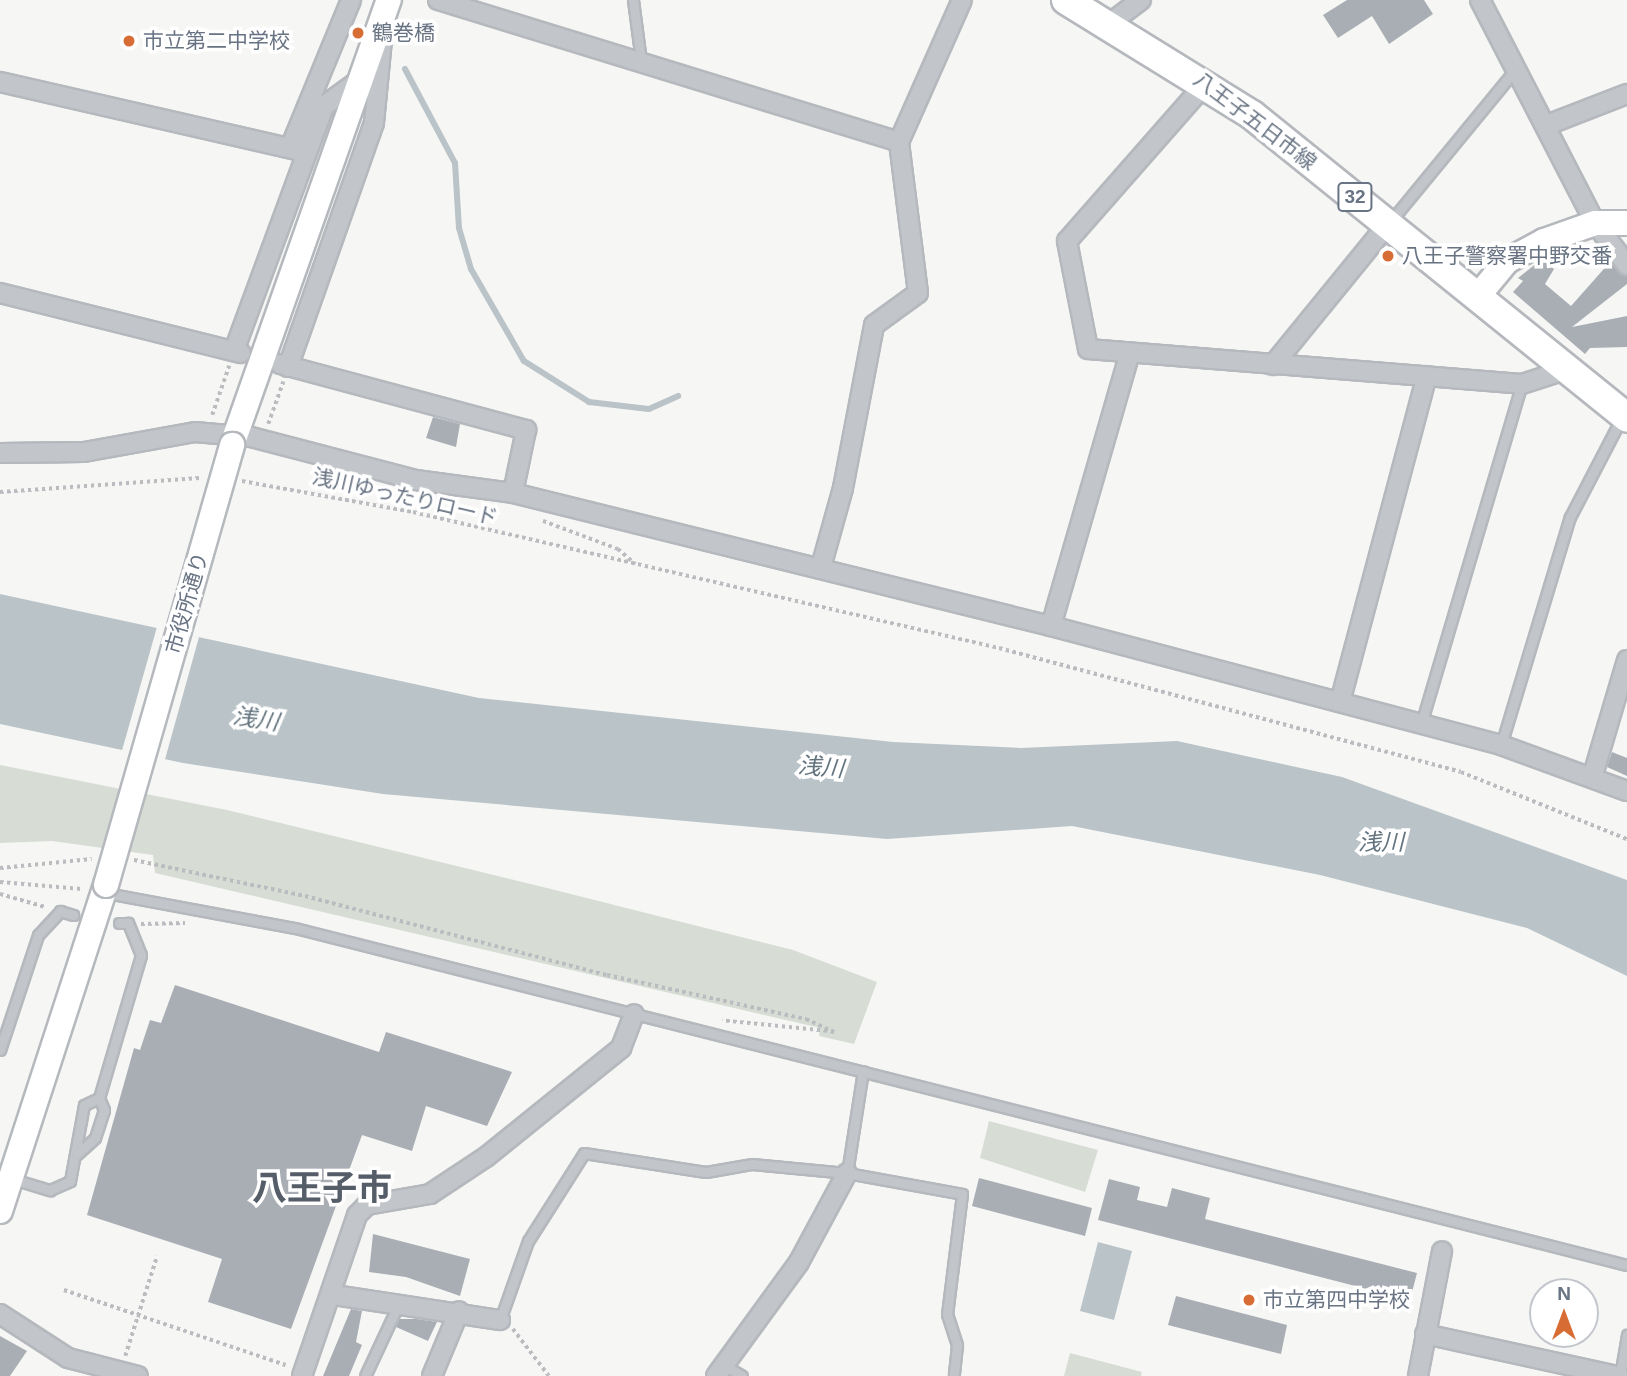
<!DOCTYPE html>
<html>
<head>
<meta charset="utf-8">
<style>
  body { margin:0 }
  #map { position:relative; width:1627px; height:1376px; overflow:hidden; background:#f6f7f4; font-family:Arial,"Noto Sans JP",sans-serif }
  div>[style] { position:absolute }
  .green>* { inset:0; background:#d7ddd5 }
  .water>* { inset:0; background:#bac3c8 }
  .pier>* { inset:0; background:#f6f7f4 }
  .stream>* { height:6px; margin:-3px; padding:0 3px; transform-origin:3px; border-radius:3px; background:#bac3c8 }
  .building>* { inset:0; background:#a9aeb5 }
  .path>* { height:3.5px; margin-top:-1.75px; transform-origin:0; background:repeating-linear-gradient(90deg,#babcbf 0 3.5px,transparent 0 7px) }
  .roads { filter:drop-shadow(2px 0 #b5b8bd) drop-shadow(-2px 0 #b5b8bd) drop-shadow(0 2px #b5b8bd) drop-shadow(0 -2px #b5b8bd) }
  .lane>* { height:9px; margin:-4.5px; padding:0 4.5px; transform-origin:4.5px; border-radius:4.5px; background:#c2c5c9 }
  .street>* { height:18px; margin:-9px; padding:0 9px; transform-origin:9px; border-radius:9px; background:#c2c5c9 }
  .secondary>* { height:24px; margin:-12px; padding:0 12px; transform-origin:12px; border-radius:12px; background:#fff }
  .primary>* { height:28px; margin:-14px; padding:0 14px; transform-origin:14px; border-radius:14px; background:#fff }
  .bridges { filter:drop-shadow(2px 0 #b5b8bd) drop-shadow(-2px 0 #b5b8bd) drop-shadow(0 2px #b5b8bd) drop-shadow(0 -2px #b5b8bd) }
  .secondary-bridge>* { height:24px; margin:-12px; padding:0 12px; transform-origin:12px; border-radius:12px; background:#fff }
  .dots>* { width:19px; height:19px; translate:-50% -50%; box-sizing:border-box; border:4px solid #fff; border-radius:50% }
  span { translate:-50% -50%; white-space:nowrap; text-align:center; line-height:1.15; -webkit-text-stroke:7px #fff; paint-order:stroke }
  .shield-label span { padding:2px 5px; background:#fff; border:2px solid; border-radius:5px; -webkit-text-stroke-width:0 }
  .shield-label { font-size:19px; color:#687383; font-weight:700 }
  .poi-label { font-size:21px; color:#687383 }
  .left { translate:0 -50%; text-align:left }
  .street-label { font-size:21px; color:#687383 }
  .water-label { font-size:23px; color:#63747f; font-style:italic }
  .town-label { font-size:35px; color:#555d68; font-weight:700 }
  .north { position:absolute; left:1529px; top:1278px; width:70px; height:70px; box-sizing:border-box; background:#fff; border:2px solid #c3c7cd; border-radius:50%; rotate:0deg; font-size:19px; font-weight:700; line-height:28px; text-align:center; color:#687383 }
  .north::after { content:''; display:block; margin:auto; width:24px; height:32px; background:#d76d34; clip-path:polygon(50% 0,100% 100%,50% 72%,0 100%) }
</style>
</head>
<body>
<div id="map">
  <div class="green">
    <div style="clip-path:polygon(0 765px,227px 810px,551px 889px,793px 950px,877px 982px,854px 1044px,819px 1036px,820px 1028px,155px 873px,153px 855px,52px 841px,0 843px)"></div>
    <div style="clip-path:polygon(989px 1121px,1098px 1150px,1085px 1192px,980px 1158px)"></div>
    <div style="clip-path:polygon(1070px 1353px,1142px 1372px,1141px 1376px,1064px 1376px)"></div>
  </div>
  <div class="water">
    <div style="clip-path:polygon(0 594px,479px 698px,893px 742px,1021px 748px,1177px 741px,1342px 777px,1627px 880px,1627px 976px,1527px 928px,1320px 875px,1072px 826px,887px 839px,383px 794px,183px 763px,0 724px)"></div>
    <div style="clip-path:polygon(1098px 1242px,1132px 1251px,1114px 1320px,1080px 1311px)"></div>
  </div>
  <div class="pier">
    <div style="clip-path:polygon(157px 627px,199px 637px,164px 763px,121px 754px)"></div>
  </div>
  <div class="stream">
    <div style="left:405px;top:69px;width:106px;rotate:62deg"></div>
    <div style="left:455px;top:163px;width:65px;rotate:86.5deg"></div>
    <div style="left:459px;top:228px;width:43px;rotate:73.7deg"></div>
    <div style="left:471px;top:269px;width:106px;rotate:60.1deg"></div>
    <div style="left:524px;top:361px;width:77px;rotate:32.2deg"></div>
    <div style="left:589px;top:402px;width:60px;rotate:6.7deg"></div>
    <div style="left:649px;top:409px;width:32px;rotate:-24deg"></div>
  </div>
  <div class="building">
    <div style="clip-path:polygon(1347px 0,1424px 0,1433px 14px,1389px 44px,1372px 16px,1338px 38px,1323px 15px)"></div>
    <div style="clip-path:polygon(1542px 259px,1554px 269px,1545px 284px,1571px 306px,1610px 262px,1627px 276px,1627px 284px,1572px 327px,1627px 316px,1627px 347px,1590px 348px,1585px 354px,1513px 292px,1523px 281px,1518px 278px)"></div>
    <div style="clip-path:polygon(433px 417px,460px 424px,456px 447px,426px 438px)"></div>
    <div style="clip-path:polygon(1612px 752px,1627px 758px,1627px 776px,1607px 767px)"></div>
    <div style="clip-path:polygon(175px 985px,379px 1052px,386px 1032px,512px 1072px,487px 1126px,426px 1106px,412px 1151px,362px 1135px,291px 1329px,208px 1302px,222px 1259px,87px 1215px,134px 1048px,140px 1050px,150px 1020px,161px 1023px)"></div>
    <div style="clip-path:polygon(979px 1178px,1092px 1208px,1085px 1236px,972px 1206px)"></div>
    <div style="clip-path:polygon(1109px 1179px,1140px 1187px,1137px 1200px,1167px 1207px,1172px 1188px,1210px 1198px,1205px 1219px,1417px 1273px,1410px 1300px,1098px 1220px)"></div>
    <div style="clip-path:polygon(373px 1234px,470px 1259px,460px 1296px,406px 1277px,369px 1272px)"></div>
    <div style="clip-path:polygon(1176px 1296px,1287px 1325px,1281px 1354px,1168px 1325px)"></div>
    <div style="clip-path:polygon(351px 1309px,362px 1311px,356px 1342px,362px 1345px,349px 1376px,323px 1376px)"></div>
    <div style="clip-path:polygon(399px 1319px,417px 1319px,437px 1322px,428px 1341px,396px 1327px)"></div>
    <div style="clip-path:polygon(0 1336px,27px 1351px,10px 1376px,0 1376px)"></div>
  </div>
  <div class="path">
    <div style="left:212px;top:415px;width:52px;rotate:-70.9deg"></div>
    <div style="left:268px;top:424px;width:45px;rotate:-70.3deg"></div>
    <div style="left:242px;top:481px;width:174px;rotate:10.3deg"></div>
    <div style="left:413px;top:512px;width:602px;rotate:13.07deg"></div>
    <div style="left:999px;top:648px;width:478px;rotate:15deg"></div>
    <div style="left:1461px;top:772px;width:179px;rotate:22deg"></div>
    <div style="left:0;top:492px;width:200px;rotate:-4deg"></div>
    <div style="left:543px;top:521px;width:80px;rotate:20.5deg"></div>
    <div style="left:618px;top:549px;width:23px;rotate:41deg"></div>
    <div style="left:134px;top:860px;width:175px;rotate:11.9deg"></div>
    <div style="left:305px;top:896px;width:312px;rotate:14.7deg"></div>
    <div style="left:607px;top:975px;width:204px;rotate:12.5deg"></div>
    <div style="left:806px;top:1019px;width:31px;rotate:25deg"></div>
    <div style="left:834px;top:1032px;width:112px;rotate:-174.3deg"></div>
    <div style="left:0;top:868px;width:92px;rotate:-5.6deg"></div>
    <div style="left:0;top:882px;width:82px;rotate:4.9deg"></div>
    <div style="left:0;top:894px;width:47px;rotate:16.1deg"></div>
    <div style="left:141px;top:924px;width:44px;rotate:-1.3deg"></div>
    <div style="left:64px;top:1290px;width:234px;rotate:18.7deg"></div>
    <div style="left:513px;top:1329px;width:59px;rotate:52.5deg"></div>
    <div style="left:125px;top:1356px;width:105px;rotate:-72.3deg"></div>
  </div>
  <div class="roads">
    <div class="lane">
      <div style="left:633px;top:0;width:62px;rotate:82.5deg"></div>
      <div style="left:1390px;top:222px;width:197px;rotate:-50.6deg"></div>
      <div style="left:1421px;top:724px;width:355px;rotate:-73.5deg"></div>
      <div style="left:1501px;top:745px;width:238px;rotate:-73.2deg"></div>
      <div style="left:1570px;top:517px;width:110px;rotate:-62.5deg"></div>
      <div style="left:106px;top:893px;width:192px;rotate:10.5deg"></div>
      <div style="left:295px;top:928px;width:1374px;rotate:14.2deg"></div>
      <div style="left:0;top:1050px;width:121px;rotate:-71.7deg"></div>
      <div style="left:38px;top:935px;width:33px;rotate:-47deg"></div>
      <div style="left:60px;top:911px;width:14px;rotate:17deg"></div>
      <div style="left:99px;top:1098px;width:149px;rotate:-73.6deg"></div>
      <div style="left:141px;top:955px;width:35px;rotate:-112deg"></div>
      <div style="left:128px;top:923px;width:9px;rotate:180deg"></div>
      <div style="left:847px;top:1173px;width:103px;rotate:-81.1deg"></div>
      <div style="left:13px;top:1179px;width:39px;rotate:17deg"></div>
      <div style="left:50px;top:1190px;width:22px;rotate:-24deg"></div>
      <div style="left:70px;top:1181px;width:77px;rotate:-79.6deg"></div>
      <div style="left:84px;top:1105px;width:17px;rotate:-25deg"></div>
      <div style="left:99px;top:1098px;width:13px;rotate:67deg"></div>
      <div style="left:104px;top:1110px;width:29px;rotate:108deg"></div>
      <div style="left:95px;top:1138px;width:25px;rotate:138deg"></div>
      <div style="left:500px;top:1320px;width:84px;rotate:-70.5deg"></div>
      <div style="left:528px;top:1241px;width:104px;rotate:-57.5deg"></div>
      <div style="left:584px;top:1153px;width:123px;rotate:8.9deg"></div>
      <div style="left:706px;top:1172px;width:47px;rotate:-9.9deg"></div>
      <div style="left:752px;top:1164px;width:95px;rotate:5.4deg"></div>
      <div style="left:847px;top:1173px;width:117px;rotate:10.3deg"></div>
      <div style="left:962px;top:1194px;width:121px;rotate:97.1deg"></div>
      <div style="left:947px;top:1314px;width:33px;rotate:72deg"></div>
      <div style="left:957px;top:1345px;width:31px;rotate:96deg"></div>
      <div style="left:724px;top:1365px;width:21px;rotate:31deg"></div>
      <div style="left:365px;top:1376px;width:81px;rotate:-65deg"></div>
      <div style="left:1620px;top:1376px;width:42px;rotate:-80.3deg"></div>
    </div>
    <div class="street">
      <div style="left:438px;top:0;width:482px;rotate:17.1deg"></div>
      <div style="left:1480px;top:0;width:251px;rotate:62.7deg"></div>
      <div style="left:1595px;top:223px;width:53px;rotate:52.7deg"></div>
      <div style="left:1109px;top:24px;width:40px;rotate:-37deg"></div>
      <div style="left:0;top:82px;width:313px;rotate:12.9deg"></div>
      <div style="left:1206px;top:83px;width:210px;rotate:131.3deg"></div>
      <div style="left:1067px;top:241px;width:110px;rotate:79deg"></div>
      <div style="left:1088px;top:349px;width:435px;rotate:4.6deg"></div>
      <div style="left:1522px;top:384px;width:48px;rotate:-18.1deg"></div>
      <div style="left:1547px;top:125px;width:86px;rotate:-21.2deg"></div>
      <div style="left:290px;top:148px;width:160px;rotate:-67.6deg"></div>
      <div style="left:0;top:293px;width:248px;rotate:14deg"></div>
      <div style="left:234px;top:351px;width:261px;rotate:-69.8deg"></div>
      <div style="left:324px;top:106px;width:46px;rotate:-36.1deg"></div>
      <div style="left:280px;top:364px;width:255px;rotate:15deg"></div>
      <div style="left:526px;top:430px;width:64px;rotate:101.7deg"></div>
      <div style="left:1273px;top:365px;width:182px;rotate:-50.8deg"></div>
      <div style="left:288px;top:367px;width:259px;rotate:-70.6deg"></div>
      <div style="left:374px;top:123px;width:93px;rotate:-84.5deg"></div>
      <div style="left:0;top:453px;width:84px;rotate:-0.7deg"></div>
      <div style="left:84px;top:452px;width:113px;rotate:-10.2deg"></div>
      <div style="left:195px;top:432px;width:56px;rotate:5.1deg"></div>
      <div style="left:251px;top:437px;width:171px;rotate:14.6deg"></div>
      <div style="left:416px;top:480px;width:98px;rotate:7.6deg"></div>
      <div style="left:513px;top:493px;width:554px;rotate:13.89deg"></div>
      <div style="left:1051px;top:626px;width:465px;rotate:14.8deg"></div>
      <div style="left:1501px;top:745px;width:134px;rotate:20.1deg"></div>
      <div style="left:821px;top:567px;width:82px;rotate:-74.4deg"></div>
      <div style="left:843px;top:488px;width:166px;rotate:-79.2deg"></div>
      <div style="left:874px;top:325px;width:54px;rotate:-36deg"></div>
      <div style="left:918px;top:293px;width:152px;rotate:-97.2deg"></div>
      <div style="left:899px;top:142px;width:155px;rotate:-66.1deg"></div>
      <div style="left:1051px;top:626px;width:282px;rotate:-73.9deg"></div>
      <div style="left:1340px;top:702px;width:337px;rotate:-75.1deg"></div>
      <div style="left:1593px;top:775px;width:120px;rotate:-73.5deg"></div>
      <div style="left:334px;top:1295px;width:168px;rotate:8.6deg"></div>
      <div style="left:0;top:1314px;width:81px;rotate:32.9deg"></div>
      <div style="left:68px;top:1358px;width:72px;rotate:14.4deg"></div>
      <div style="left:1425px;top:1334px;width:198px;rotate:12.3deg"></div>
      <div style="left:302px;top:1376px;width:170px;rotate:-71.1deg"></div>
      <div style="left:357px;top:1215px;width:14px;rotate:-45deg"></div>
      <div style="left:367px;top:1205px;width:64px;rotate:-9.9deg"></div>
      <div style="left:430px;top:1194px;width:67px;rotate:-33.5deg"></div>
      <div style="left:486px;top:1157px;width:174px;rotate:-38.9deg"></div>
      <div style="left:621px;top:1048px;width:36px;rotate:-69deg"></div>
      <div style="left:432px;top:1376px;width:70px;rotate:-67.4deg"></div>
      <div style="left:716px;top:1376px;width:141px;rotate:-53.9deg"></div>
      <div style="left:799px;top:1262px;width:101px;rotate:-61.7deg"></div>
      <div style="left:1418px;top:1376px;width:127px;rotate:-79.1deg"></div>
    </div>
    <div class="secondary">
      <div style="left:1478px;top:296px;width:45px;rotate:-50.4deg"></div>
      <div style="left:1507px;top:261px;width:42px;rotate:-28.4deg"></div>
      <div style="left:1544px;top:241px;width:54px;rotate:-19.4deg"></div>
      <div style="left:1595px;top:223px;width:32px"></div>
      <div style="left:232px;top:445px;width:472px;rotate:-70.6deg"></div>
      <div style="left:0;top:1211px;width:343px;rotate:-72deg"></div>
    </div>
    <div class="primary">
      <div style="left:1066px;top:0;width:219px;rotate:31.7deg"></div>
      <div style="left:1252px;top:115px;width:482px;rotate:38.9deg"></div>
    </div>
  </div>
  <div class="bridges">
    <div class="secondary-bridge">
      <div style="left:106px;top:885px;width:458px;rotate:-74deg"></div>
    </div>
  </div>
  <div class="dots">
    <div style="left:358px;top:33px;background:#d76d34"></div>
    <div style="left:129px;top:41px;background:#d76d34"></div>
    <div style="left:1388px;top:256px;background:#d76d34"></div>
    <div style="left:1249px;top:1300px;background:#d76d34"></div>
  </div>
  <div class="shield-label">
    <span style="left:1355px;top:197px">32</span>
  </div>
  <div class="poi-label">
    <span class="left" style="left:372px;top:33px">鶴巻橋</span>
    <span class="left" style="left:143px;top:41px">市立第二中学校</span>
    <span class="left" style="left:1402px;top:256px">八王子警察署中野交番</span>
    <span class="left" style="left:1263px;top:1300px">市立第四中学校</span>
  </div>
  <div class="street-label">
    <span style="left:1255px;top:121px;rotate:37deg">八王子五日市線</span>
    <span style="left:405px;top:497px;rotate:13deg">浅川ゆったりロード</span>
    <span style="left:187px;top:603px;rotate:-74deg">市役所通り</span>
  </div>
  <div class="water-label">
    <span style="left:256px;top:719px;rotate:9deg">浅川</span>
    <span style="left:821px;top:767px;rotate:5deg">浅川</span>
    <span style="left:1381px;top:842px">浅川</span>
  </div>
  <div class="town-label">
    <span style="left:322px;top:1188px">八王子市</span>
  </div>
  <div class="north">N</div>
</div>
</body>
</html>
